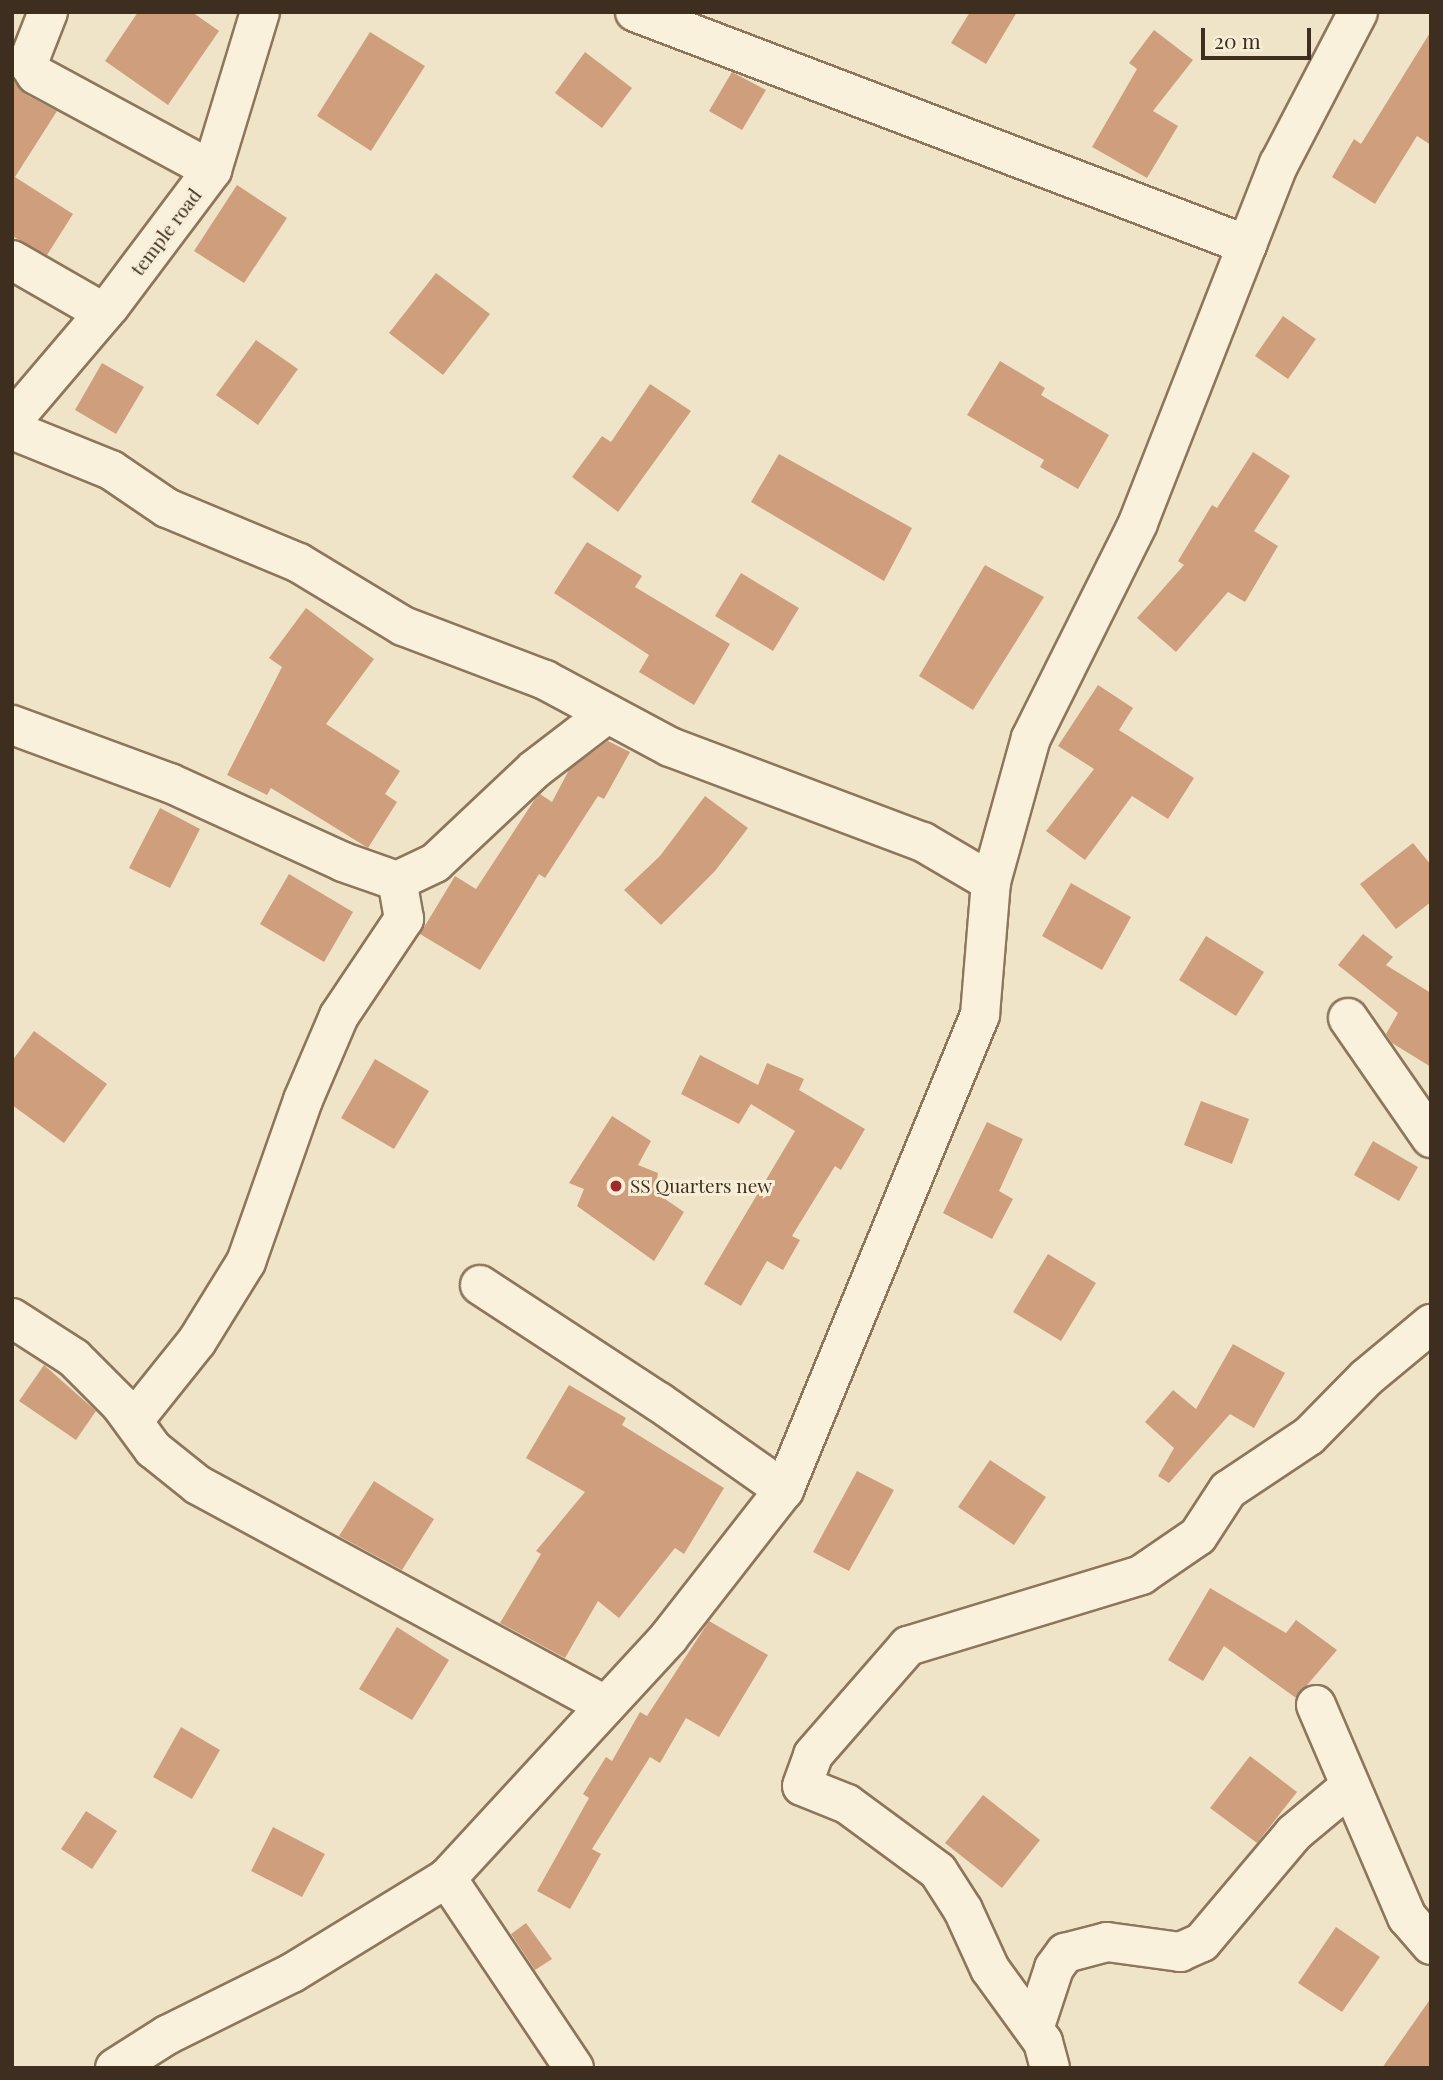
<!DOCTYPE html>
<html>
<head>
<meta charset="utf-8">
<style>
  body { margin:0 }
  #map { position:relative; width:1443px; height:2080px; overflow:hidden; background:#f0e4c8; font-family:"Playfair Display",serif }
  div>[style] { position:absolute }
  .building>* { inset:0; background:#cf9f7d }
  .roads { filter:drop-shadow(2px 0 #8d765c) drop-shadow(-2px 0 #8d765c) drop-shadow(0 2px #8d765c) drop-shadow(0 -2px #8d765c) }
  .minor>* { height:38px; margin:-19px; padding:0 19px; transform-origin:19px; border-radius:19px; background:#faf1dc }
  .dots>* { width:19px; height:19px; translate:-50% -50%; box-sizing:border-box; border:4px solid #f7eed8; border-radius:50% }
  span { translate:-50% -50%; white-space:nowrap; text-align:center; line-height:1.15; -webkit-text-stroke:6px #f7eed8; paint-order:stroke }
  .street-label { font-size:19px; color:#3d2e20 }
  .poi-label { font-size:19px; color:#3d2e20 }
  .left { translate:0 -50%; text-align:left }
  .frame { position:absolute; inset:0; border:14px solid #3d2e20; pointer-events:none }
  .scale { position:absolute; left:1201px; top:28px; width:110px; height:32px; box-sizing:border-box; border:4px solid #3d2e20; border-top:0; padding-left:9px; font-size:21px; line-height:24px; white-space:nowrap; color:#3d2e20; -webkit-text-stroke:5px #f7eed8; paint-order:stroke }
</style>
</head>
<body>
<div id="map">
  <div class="building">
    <div style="clip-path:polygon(138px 12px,192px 12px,219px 31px,168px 105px,105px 61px)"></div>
    <div style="clip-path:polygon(970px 12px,1017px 12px,986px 64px,951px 43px)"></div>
    <div style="clip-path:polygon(1154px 30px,1193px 60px,1153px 111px,1178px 126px,1147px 178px,1092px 147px,1137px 69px,1129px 63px)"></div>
    <div style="clip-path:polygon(1431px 31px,1431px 145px,1417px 136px,1375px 204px,1332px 177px,1354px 139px,1361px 144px)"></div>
    <div style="clip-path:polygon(370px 32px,425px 66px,371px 151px,317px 116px)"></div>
    <div style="clip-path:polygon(585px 52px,632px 88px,602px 128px,555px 93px)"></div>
    <div style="clip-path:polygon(732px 72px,766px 90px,742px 130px,709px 111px)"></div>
    <div style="clip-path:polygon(12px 79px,25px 94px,57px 111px,15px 177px,73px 214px,47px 255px,12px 236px)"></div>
    <div style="clip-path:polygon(237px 185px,287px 218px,244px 283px,194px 251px)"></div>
    <div style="clip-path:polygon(436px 273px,490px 314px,443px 375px,389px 333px)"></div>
    <div style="clip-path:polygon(1283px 316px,1316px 339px,1288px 379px,1255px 356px)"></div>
    <div style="clip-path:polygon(256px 340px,298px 369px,258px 425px,216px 395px)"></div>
    <div style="clip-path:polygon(1000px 361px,1045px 388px,1041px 395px,1109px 435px,1078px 489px,1040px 467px,1044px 460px,967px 415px)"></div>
    <div style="clip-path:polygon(102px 363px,144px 387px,116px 434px,75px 410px)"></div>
    <div style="clip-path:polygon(650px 384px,691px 411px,618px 512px,572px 477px,602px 436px,611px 442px)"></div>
    <div style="clip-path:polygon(1253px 452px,1290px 476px,1254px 531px,1278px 546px,1245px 602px,1228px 592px,1176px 652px,1137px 618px,1184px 565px,1178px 561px,1212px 505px,1217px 508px)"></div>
    <div style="clip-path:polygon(779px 454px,912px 528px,884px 581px,751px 502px)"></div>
    <div style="clip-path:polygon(587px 542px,642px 576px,635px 587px,730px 644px,694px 705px,639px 672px,649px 655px,554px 593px)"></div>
    <div style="clip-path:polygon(985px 565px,1044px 597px,973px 710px,919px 676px)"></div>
    <div style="clip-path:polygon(741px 573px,799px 608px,773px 651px,715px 616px)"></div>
    <div style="clip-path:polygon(306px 608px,374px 659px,326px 724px,400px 771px,385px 794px,397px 802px,368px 848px,271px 788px,267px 795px,227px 775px,282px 667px,269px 658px)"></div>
    <div style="clip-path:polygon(1098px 685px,1133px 708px,1119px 730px,1194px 778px,1168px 819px,1132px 796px,1085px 860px,1046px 831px,1094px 769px,1058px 746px)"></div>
    <div style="clip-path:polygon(608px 741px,630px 752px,604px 799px,598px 796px,545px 878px,539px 874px,480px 970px,420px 934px,455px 876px,476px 889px,535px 799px,540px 794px,552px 802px,569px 770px)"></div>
    <div style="clip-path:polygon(705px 796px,748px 828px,715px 871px,661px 925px,624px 890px,660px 856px)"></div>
    <div style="clip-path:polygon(160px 808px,200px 829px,170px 888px,129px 868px)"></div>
    <div style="clip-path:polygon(1413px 843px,1431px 865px,1431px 902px,1396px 929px,1360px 884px)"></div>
    <div style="clip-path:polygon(289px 874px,353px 912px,324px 962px,260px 924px)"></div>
    <div style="clip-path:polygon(1071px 883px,1131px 917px,1102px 970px,1042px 936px)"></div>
    <div style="clip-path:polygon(1363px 934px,1393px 957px,1386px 965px,1431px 993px,1431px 1067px,1392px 1043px,1386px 1034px,1398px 1013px,1338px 965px)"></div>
    <div style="clip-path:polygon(1206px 936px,1264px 972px,1236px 1016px,1179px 980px)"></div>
    <div style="clip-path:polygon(34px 1031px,107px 1084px,64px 1143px,12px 1105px,12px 1061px)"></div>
    <div style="clip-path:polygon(700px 1055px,758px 1085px,767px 1063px,804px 1079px,799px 1090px,865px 1129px,841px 1170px,835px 1166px,792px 1236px,800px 1240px,783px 1270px,767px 1261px,741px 1306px,704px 1284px,795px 1131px,751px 1104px,739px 1124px,681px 1094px)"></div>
    <div style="clip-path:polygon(375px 1059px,429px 1091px,394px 1149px,341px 1118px)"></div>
    <div style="clip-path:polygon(1201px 1101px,1249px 1119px,1232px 1164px,1184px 1145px)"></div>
    <div style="clip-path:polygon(612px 1116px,651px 1141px,638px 1165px,658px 1173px,655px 1192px,684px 1212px,654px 1261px,577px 1206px,584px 1189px,569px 1183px)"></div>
    <div style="clip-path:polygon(987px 1122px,1023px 1139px,999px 1191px,1013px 1199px,992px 1239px,943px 1213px)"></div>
    <div style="clip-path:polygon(1373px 1141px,1418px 1167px,1399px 1201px,1354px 1175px)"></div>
    <div style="clip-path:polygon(1048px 1254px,1096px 1283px,1061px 1341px,1013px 1312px)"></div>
    <div style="clip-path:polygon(1233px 1344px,1285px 1373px,1254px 1428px,1230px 1414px,1169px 1483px,1158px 1476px,1174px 1448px,1145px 1422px,1173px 1390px,1196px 1409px)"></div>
    <div style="clip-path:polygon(44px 1365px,96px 1411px,76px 1440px,19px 1401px)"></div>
    <div style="clip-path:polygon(569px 1385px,626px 1418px,622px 1425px,724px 1488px,684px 1554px,675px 1548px,619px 1618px,598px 1601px,565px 1658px,500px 1623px,541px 1554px,536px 1551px,585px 1492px,526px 1458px)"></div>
    <div style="clip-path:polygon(990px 1460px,1046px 1497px,1014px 1545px,958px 1507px)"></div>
    <div style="clip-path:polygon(857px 1471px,894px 1490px,849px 1571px,813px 1552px)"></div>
    <div style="clip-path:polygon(374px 1481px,434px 1519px,402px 1570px,339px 1536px)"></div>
    <div style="clip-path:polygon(1210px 1588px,1286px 1633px,1296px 1620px,1337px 1650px,1296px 1698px,1224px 1646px,1203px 1681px,1168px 1660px)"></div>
    <div style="clip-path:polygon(709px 1621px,768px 1655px,719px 1737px,686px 1718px,660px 1763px,650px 1757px,592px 1849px,601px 1854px,570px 1909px,537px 1891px,589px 1798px,583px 1794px,606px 1757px,612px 1761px,640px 1712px,647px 1716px)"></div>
    <div style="clip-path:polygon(397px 1627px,449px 1660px,412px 1720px,359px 1689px)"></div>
    <div style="clip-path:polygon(181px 1727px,220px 1750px,192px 1799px,153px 1777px)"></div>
    <div style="clip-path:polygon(1250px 1756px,1297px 1792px,1257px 1843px,1210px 1808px)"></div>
    <div style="clip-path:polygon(983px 1795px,1040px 1840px,1002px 1888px,945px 1843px)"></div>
    <div style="clip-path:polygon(86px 1811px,117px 1831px,92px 1869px,61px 1849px)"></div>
    <div style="clip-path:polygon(273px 1827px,325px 1854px,302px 1897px,251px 1871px)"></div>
    <div style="clip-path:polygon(526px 1923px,552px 1959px,535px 1970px,511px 1934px)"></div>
    <div style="clip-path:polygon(1336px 1927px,1380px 1957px,1342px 2012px,1298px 1983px)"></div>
    <div style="clip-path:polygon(1431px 1998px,1431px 2068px,1382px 2068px)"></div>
  </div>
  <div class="roads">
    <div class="minor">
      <div style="left:48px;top:12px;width:55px;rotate:111.4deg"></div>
      <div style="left:28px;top:63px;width:14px;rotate:56deg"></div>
      <div style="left:36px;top:75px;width:200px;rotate:28.4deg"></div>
      <div style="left:635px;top:12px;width:655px;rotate:20.84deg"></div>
      <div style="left:12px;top:260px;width:106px;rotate:29.9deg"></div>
      <div style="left:12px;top:421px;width:151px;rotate:-49.6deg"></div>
      <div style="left:110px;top:306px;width:170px;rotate:-53.1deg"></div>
      <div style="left:212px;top:170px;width:165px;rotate:-73.1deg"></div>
      <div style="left:12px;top:430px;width:107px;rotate:22deg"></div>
      <div style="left:111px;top:470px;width:68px;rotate:34.2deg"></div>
      <div style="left:167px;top:508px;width:143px;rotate:22.6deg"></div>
      <div style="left:299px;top:563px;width:122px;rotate:31.2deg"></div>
      <div style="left:403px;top:626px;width:152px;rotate:20.8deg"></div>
      <div style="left:545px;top:680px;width:142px;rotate:28.2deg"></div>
      <div style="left:670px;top:747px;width:270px;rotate:20.6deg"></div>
      <div style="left:923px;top:842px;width:79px;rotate:30.5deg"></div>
      <div style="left:12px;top:725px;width:168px;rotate:20.2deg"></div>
      <div style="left:170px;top:783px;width:190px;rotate:24.5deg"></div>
      <div style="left:343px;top:862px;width:57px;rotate:19.4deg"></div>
      <div style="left:397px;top:881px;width:42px;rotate:-25.3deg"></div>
      <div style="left:435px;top:863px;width:137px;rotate:-43.2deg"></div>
      <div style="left:535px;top:769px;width:91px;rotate:-37.4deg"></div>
      <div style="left:1348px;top:1018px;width:146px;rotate:55.3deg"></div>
      <div style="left:480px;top:1285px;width:214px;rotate:33.2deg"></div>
      <div style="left:659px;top:1402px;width:153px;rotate:35.1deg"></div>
      <div style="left:12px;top:1318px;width:74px;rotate:32.8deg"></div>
      <div style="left:74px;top:1358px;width:65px;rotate:45deg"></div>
      <div style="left:120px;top:1404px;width:56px;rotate:53.7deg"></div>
      <div style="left:153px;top:1449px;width:58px;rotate:38.7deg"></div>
      <div style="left:198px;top:1485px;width:463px;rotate:28.4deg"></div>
      <div style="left:133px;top:1421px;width:102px;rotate:-51.3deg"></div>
      <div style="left:197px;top:1341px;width:93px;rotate:-58.2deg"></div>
      <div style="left:246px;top:1262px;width:172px;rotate:-70.6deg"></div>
      <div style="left:303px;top:1100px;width:91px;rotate:-66.8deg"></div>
      <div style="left:339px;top:1016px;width:117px;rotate:-56.2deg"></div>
      <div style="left:404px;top:919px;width:39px;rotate:-100deg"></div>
      <div style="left:1316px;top:1705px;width:231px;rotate:66.8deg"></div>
      <div style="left:1407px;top:1917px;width:37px;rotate:49deg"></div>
      <div style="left:1034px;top:2029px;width:64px;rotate:-71.8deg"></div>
      <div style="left:1054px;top:1968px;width:19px;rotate:-54deg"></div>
      <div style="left:1065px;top:1953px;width:43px;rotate:-14.7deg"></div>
      <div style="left:1107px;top:1942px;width:74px;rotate:7.8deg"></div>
      <div style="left:1180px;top:1952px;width:24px;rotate:-24deg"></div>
      <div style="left:1202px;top:1942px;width:143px;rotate:-49.8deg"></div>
      <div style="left:1294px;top:1833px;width:72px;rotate:-39.9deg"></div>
      <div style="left:115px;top:2068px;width:62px;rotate:-32.4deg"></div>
      <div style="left:167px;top:2035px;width:140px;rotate:-26.4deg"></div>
      <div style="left:292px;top:1973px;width:182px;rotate:-31.5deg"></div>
      <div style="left:574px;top:2068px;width:229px;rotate:-123.8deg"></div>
      <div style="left:447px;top:1878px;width:328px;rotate:-47.3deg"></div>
      <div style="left:669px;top:1637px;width:187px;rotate:-52deg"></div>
      <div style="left:784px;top:1490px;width:514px;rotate:-67.58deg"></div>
      <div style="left:980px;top:1015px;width:133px;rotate:-85.3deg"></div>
      <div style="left:991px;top:882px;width:149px;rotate:-74.5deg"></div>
      <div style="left:1031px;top:738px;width:240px;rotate:-63.5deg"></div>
      <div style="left:1138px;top:523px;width:386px;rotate:-68.6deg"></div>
      <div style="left:1279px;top:164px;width:171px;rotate:-62.5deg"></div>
      <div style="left:1050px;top:2068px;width:27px;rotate:-105deg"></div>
      <div style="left:1043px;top:2042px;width:90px;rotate:-126deg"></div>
      <div style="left:990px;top:1969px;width:65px;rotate:-114.6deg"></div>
      <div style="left:963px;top:1910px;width:46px;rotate:-122.7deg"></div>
      <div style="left:938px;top:1871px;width:113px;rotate:-143.6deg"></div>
      <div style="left:847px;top:1804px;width:48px;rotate:-158.2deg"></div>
      <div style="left:802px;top:1786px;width:33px;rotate:-70deg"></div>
      <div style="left:813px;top:1755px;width:145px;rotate:-48.9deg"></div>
      <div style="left:908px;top:1646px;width:244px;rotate:-16.9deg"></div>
      <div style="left:1141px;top:1575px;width:69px;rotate:-34.4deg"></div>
      <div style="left:1198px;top:1536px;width:55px;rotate:-56.9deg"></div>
      <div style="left:1228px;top:1490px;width:97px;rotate:-33.7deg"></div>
      <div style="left:1309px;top:1436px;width:81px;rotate:-45.5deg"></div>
      <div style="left:1366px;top:1378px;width:85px;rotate:-39.7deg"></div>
    </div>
  </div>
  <div class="dots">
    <div style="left:616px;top:1186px;background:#9e2a2b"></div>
  </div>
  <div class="street-label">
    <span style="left:166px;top:232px;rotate:-53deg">temple road</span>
  </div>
  <div class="poi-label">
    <span class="left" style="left:630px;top:1186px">SS Quarters new</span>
  </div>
  <div class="frame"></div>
  <div class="scale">20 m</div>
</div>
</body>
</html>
